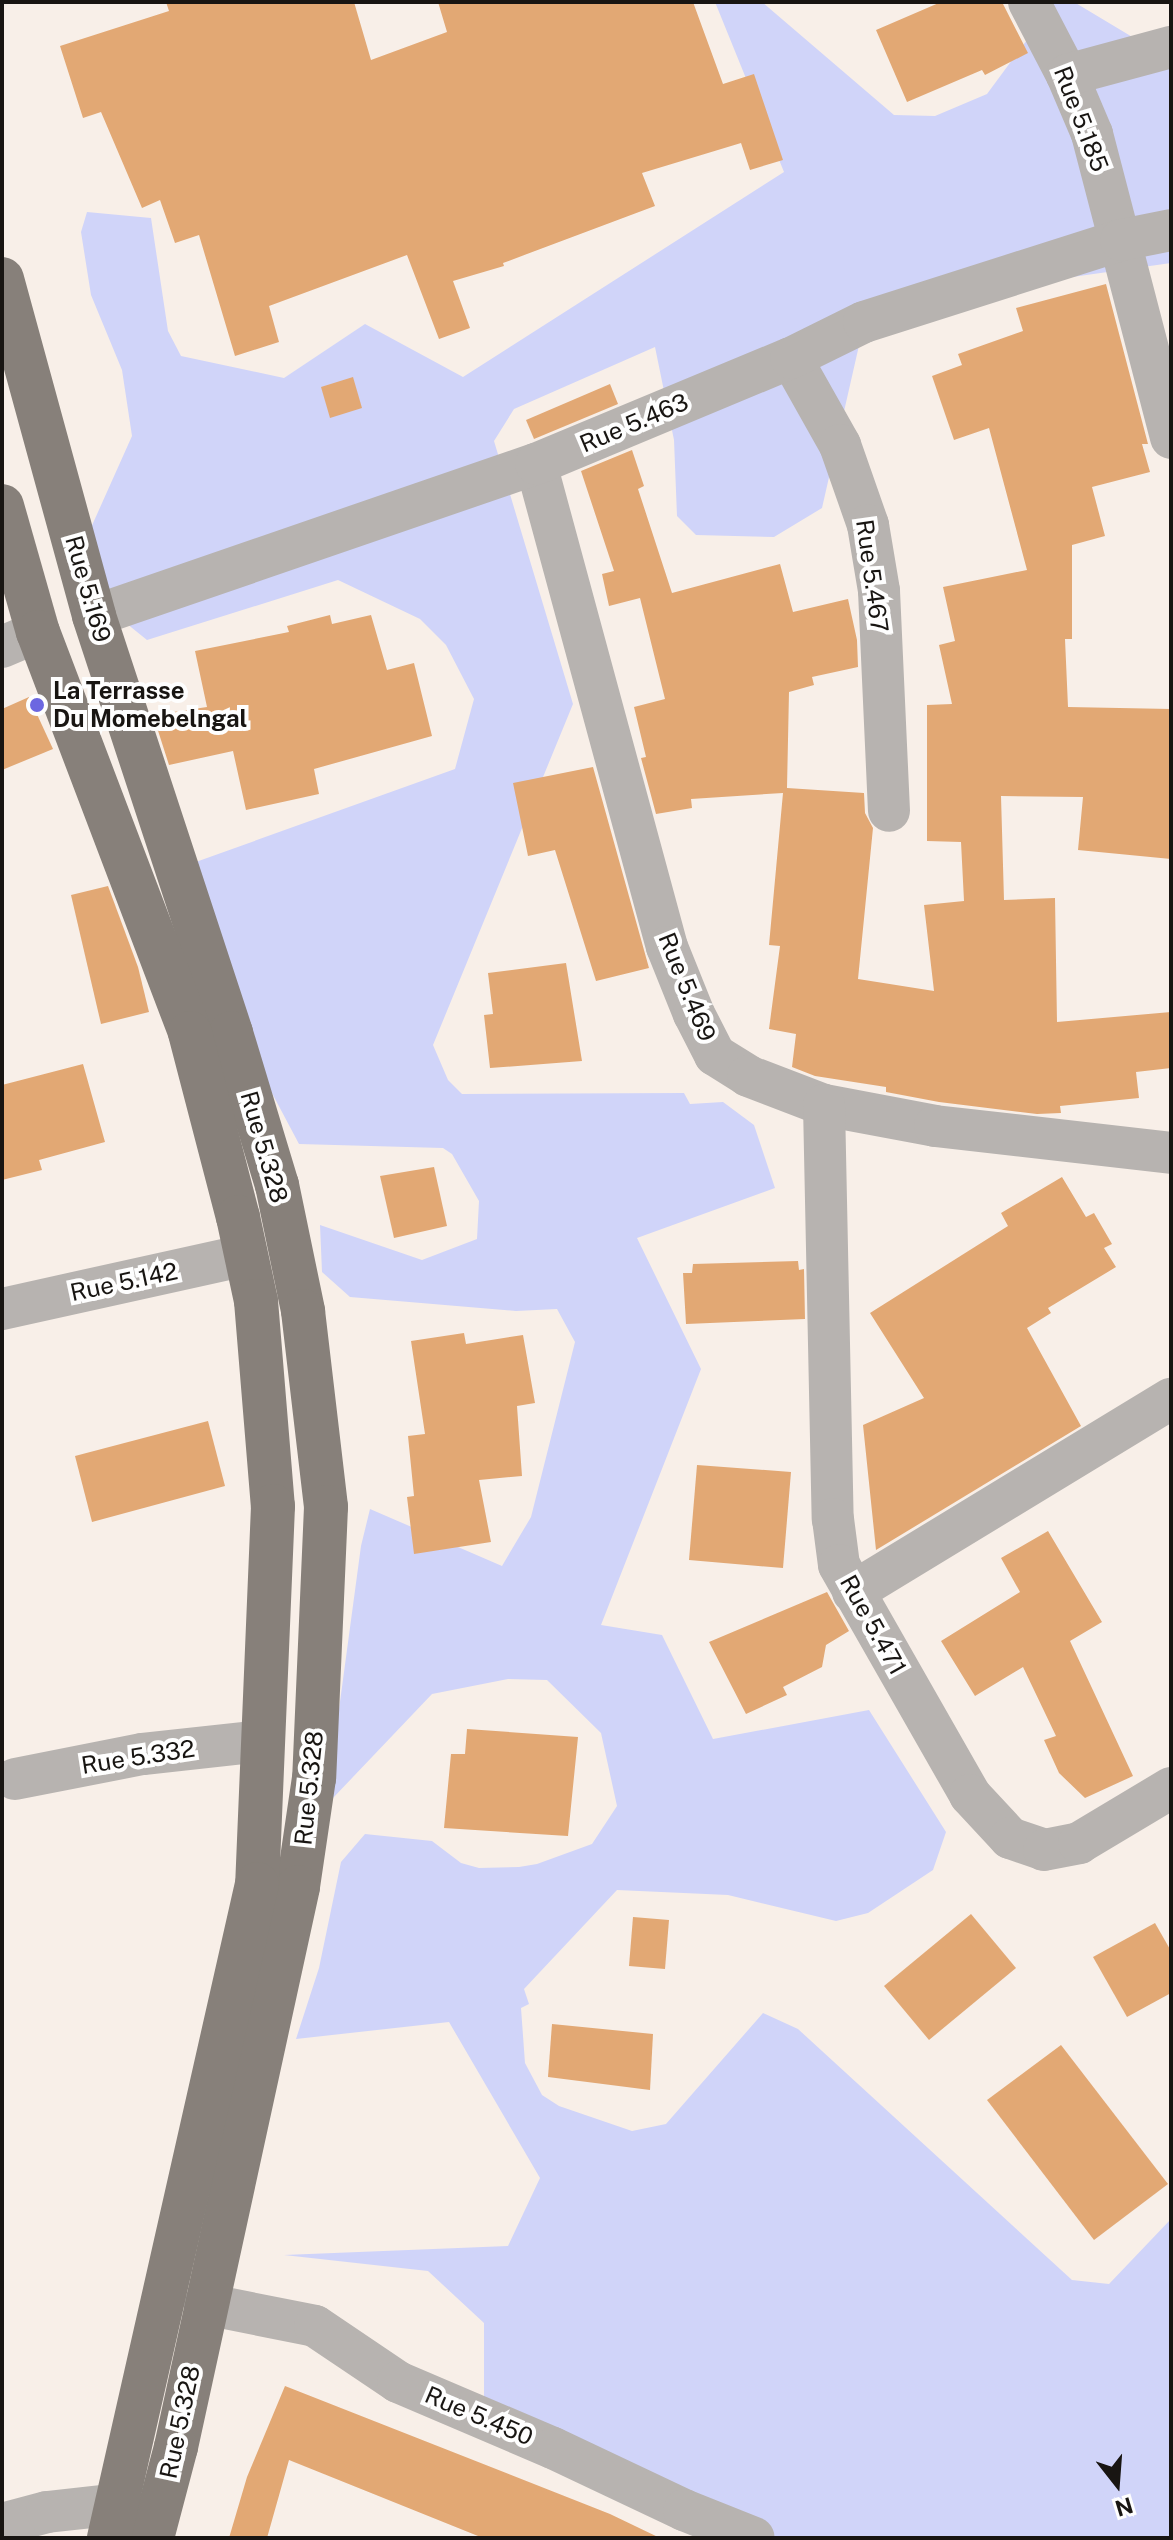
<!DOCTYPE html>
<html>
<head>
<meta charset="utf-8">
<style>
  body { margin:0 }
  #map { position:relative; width:1173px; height:2540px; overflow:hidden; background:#f8efe8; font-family:"Public Sans",sans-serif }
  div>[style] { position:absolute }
  .green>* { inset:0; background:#d0d4f9 }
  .building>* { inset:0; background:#e2a874 }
  .minor>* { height:42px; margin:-21px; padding:0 21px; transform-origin:21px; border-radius:21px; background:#b7b3b0 }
  .major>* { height:44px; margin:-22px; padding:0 22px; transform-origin:22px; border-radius:22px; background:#87807a }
  .dots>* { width:22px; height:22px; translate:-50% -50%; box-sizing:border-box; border:4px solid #fefefe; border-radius:50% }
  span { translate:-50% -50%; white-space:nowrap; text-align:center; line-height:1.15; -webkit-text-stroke:8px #fefefe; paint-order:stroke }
  .street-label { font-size:24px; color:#181512 }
  .poi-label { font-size:24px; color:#181512; font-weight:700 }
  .left { translate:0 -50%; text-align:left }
  .frame { position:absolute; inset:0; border:4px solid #181512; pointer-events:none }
  .north { position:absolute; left:1077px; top:2444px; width:80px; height:80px; -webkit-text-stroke:6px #fefefe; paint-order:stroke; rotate:163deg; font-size:22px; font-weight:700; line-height:32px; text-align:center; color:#181512 }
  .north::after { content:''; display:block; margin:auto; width:28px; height:36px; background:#181512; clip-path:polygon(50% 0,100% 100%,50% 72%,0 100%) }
</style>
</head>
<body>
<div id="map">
  <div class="green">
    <div style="clip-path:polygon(715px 2px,762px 2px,894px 115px,935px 116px,987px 94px,1055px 2px,1074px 2px,1169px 59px,1171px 36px,1171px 263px,868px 306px,822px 508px,774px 537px,696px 535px,677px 516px,674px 440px,655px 347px,514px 409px,494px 441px,573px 704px,433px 1045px,448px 1080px,462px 1094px,684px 1093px,690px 1104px,723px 1102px,754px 1125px,775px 1188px,637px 1238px,701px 1369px,601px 1625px,662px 1635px,713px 1739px,869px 1710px,946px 1832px,933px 1870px,868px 1913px,836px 1921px,728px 1895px,617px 1890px,524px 1989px,529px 2004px,521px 2008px,525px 2063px,542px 2095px,559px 2106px,632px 2131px,666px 2124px,763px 2013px,798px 2029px,1072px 2280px,1109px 2284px,1171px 2219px,1171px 2538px,778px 2538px,484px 2412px,484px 2323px,428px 2271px,284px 2255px,508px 2246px,540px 2178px,449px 2022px,296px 2039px,319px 1968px,341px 1862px,365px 1834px,432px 1841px,461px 1863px,479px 1868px,519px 1867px,537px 1864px,592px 1844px,617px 1806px,601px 1733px,547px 1680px,508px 1679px,432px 1694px,333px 1798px,332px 1761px,361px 1546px,370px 1509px,502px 1566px,531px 1517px,575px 1342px,557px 1309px,516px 1311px,350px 1297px,322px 1272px,320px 1225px,422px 1260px,477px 1239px,479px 1201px,452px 1154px,443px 1148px,299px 1144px,172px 905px,179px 868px,455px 769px,474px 699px,446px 645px,420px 619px,338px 580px,147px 640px,116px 615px,81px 550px,132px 436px,122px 370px,91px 295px,81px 232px,87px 212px,151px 218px,168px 331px,181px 356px,284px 378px,365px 324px,463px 377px,784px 172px)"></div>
  </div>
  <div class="building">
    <div style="clip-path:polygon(166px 2px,354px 2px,371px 60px,447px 32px,438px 2px,693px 2px,723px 84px,754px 74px,783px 160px,750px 170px,741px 143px,642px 173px,655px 206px,503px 263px,504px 266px,453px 281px,470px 328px,439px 339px,407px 255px,269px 306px,279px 342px,235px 356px,199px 235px,175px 243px,160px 200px,142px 208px,101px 112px,83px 118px,60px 46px,169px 11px)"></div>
    <div style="clip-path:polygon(941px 2px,1002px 2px,1028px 53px,985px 75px,982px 70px,907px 102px,876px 30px)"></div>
    <div style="clip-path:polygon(1106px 284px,1148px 444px,1142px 444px,1150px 472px,1092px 487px,1105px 536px,1072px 545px,1072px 639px,1065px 639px,1068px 707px,1171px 709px,1171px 859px,1078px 850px,1083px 797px,1001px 796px,1004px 900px,1055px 898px,1057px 1022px,1171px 1012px,1171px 1068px,1136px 1072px,1139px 1098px,1060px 1106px,1061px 1113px,1037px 1114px,939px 1102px,886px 1092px,886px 1087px,815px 1076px,792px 1067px,796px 1034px,769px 1029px,780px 946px,769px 945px,783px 793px,691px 799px,692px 808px,656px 814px,641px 758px,646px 757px,634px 707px,665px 699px,640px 598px,609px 606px,602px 574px,614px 571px,581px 471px,632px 450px,644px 486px,638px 489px,672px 593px,780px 564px,793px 612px,848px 599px,857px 640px,858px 667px,812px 677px,814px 685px,789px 692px,787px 788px,864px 793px,865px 813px,873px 828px,858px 979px,934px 991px,924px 905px,964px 901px,961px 842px,927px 841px,927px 705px,952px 704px,939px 645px,955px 641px,943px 587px,1027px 570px,989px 428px,954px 440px,932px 376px,962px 365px,958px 354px,1023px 331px,1016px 308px)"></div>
    <div style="clip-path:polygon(353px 377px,362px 408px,330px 418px,321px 387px)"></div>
    <div style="clip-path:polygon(610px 384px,618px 404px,534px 439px,526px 420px)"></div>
    <div style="clip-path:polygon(330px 615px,332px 624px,371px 615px,387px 670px,414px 663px,432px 736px,314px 769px,319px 794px,246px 810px,233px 751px,169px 765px,153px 715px,207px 707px,195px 651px,289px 632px,287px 626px)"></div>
    <div style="clip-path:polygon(29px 697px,53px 749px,2px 770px,2px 709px)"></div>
    <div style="clip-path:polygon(593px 767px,649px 968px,596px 981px,555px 850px,528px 856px,513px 783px)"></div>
    <div style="clip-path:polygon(108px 886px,138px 967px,149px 1012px,101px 1024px,71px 895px)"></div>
    <div style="clip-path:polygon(566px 963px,582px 1061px,490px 1068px,484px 1015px,493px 1014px,488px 973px)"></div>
    <div style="clip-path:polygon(83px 1064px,105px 1142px,39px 1160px,42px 1170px,2px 1180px,2px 1085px)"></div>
    <div style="clip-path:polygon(434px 1167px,447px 1226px,394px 1238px,380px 1176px)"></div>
    <div style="clip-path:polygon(1062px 1177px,1086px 1217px,1094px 1213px,1112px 1244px,1104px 1248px,1116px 1267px,1048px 1308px,1051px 1313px,1027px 1328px,1081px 1426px,876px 1550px,863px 1425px,924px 1398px,870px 1313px,1008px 1226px,1001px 1213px)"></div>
    <div style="clip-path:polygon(798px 1261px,799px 1270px,804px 1269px,805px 1319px,686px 1324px,683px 1273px,692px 1273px,693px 1264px)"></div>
    <div style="clip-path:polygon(464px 1333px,466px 1344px,523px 1335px,535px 1403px,517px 1406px,522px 1476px,479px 1480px,491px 1542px,414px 1554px,407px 1497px,414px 1496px,408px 1436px,425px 1434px,411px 1341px)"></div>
    <div style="clip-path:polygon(208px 1421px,225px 1486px,92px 1522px,75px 1456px)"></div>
    <div style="clip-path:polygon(697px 1465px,791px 1472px,783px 1568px,689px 1560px)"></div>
    <div style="clip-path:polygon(1048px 1531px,1102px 1622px,1070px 1641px,1133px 1776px,1085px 1798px,1059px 1773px,1044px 1740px,1056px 1736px,1023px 1667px,975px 1696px,941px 1641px,1020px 1592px,1001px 1558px)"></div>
    <div style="clip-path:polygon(827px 1592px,849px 1631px,826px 1645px,822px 1667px,783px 1687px,787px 1695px,746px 1714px,709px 1642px)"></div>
    <div style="clip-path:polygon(467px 1729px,578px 1737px,568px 1836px,444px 1828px,451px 1754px,465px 1754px)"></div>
    <div style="clip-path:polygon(971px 1914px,1016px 1968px,929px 2040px,884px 1986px)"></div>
    <div style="clip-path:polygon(633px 1917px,669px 1920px,665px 1969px,629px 1966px)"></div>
    <div style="clip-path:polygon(1155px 1923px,1171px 1951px,1171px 1993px,1127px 2017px,1093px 1957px)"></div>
    <div style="clip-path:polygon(552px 2024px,653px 2034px,650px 2090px,548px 2077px)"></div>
    <div style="clip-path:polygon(1061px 2045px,1168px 2184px,1094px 2240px,987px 2100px)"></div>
    <div style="clip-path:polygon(285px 2386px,610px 2514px,660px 2538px,483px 2538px,289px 2460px,267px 2538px,229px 2538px,247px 2477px)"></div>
  </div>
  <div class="minor">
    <div style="left:1029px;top:2px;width:82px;rotate:62.5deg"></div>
    <div style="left:1067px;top:75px;width:64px;rotate:67deg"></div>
    <div style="left:1092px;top:134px;width:314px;rotate:75.4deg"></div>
    <div style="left:1067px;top:75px;width:108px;rotate:-15.1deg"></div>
    <div style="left:791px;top:358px;width:100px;rotate:60.6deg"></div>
    <div style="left:840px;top:445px;width:85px;rotate:70.7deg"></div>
    <div style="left:868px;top:525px;width:67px;rotate:80.5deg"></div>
    <div style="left:879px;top:591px;width:220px;rotate:87.4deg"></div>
    <div style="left:536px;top:464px;width:500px;rotate:74.83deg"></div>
    <div style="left:667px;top:947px;width:72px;rotate:68.1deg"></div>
    <div style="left:694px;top:1014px;width:46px;rotate:62.9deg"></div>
    <div style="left:715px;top:1055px;width:39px;rotate:32deg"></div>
    <div style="left:748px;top:1076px;width:81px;rotate:20.9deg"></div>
    <div style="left:824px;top:1105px;width:113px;rotate:10.7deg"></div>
    <div style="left:935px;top:1126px;width:238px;rotate:6.5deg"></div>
    <div style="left:94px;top:616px;width:467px;rotate:-19deg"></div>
    <div style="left:536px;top:464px;width:276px;rotate:-22.6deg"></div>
    <div style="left:791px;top:358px;width:81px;rotate:-26.3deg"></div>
    <div style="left:864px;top:322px;width:270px;rotate:-17.7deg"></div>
    <div style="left:1121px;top:240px;width:51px;rotate:-11.3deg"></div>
    <div style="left:2px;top:647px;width:39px;rotate:-23deg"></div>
    <div style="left:824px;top:1105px;width:414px;rotate:88.8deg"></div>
    <div style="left:833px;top:1519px;width:46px;rotate:82.6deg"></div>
    <div style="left:839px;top:1565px;width:265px;rotate:60.3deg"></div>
    <div style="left:970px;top:1795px;width:59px;rotate:47.1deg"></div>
    <div style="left:1010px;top:1838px;width:36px;rotate:19deg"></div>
    <div style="left:1044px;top:1850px;width:36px;rotate:-11deg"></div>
    <div style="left:1079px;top:1843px;width:107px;rotate:-30.9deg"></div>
    <div style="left:2px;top:1309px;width:250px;rotate:-12.5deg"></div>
    <div style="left:853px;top:1592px;width:372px;rotate:-31.3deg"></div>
    <div style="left:15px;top:1779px;width:130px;rotate:-11.1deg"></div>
    <div style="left:143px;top:1754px;width:121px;rotate:-6.2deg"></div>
    <div style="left:205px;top:2304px;width:112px;rotate:11.3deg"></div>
    <div style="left:315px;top:2326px;width:100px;rotate:34deg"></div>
    <div style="left:398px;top:2382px;width:168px;rotate:23.1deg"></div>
    <div style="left:553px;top:2448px;width:145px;rotate:25.3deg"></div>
    <div style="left:684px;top:2510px;width:75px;rotate:21.8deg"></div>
    <div style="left:2px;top:2524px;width:47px;rotate:-14.9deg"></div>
    <div style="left:47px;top:2512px;width:72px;rotate:-6.3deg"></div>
  </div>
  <div class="major">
    <div style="left:2px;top:279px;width:349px;rotate:74.7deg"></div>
    <div style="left:94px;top:616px;width:439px;rotate:71.8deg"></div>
    <div style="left:231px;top:1033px;width:159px;rotate:73.2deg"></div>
    <div style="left:277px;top:1185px;width:129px;rotate:78.3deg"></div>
    <div style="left:303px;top:1311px;width:197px;rotate:83.3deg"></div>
    <div style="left:326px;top:1507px;width:271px;rotate:92.5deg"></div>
    <div style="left:314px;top:1778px;width:110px;rotate:98.4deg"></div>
    <div style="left:298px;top:1887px;width:573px;rotate:102.29deg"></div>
    <div style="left:176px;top:2447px;width:94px;rotate:104.8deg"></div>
    <div style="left:2px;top:506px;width:131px;rotate:74.1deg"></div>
    <div style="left:38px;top:632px;width:429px;rotate:69.2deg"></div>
    <div style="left:190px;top:1033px;width:190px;rotate:75.4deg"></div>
    <div style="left:238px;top:1217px;width:86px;rotate:77.9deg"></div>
    <div style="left:256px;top:1301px;width:206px;rotate:85.3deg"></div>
    <div style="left:273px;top:1506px;width:378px;rotate:92.4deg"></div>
    <div style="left:257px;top:1884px;width:671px;rotate:102.75deg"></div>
  </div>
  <div class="dots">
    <div style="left:37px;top:705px;background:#6c67e1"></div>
  </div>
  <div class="street-label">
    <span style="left:1081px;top:119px;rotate:69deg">Rue 5.185</span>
    <span style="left:634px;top:423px;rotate:-23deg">Rue 5.463</span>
    <span style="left:872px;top:576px;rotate:82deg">Rue 5.467</span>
    <span style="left:88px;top:589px;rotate:74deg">Rue 5.169</span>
    <span style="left:687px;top:987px;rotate:68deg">Rue 5.469</span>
    <span style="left:264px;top:1147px;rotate:74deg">Rue 5.328</span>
    <span style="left:124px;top:1282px;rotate:-12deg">Rue 5.142</span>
    <span style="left:873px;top:1625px;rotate:61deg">Rue 5.471</span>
    <span style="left:138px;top:1757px;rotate:-9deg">Rue 5.332</span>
    <span style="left:309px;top:1788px;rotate:-84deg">Rue 5.328</span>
    <span style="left:479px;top:2416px;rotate:23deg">Rue 5.450</span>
    <span style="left:180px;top:2422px;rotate:-78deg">Rue 5.328</span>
  </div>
  <div class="poi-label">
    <span class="left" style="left:53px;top:705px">La Terrasse<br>Du Momebelngal</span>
  </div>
  <div class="frame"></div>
  <div class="north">N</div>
</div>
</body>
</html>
